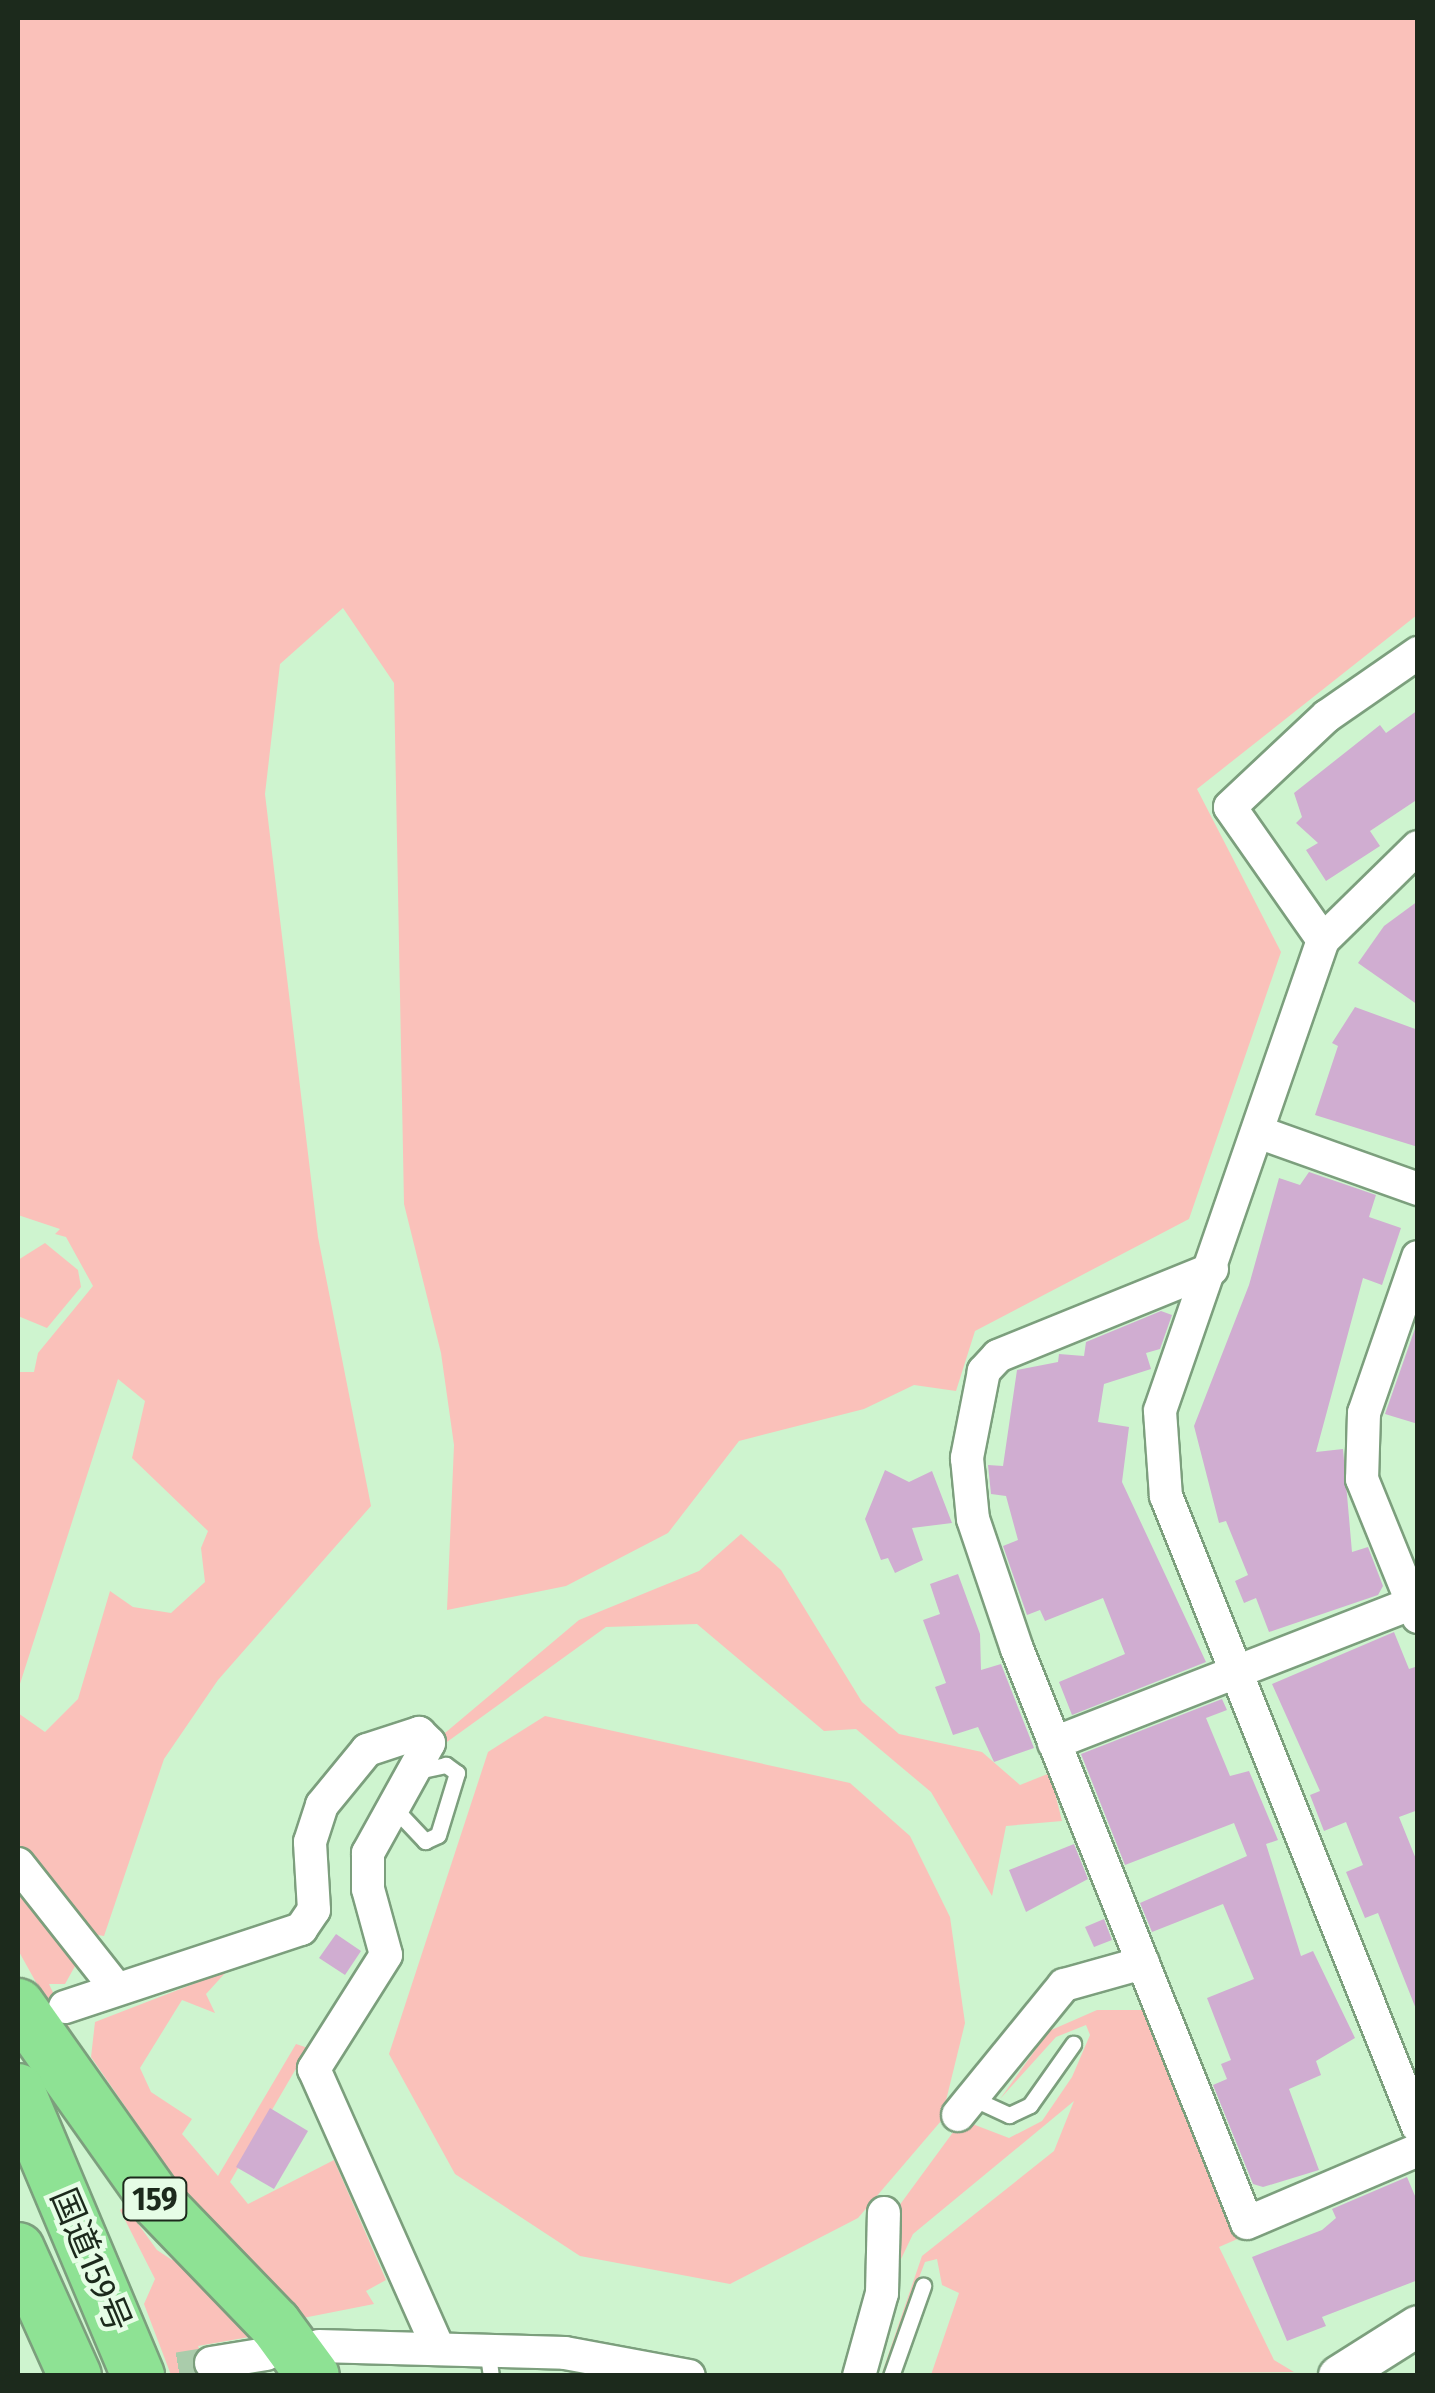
<!DOCTYPE html>
<html>
<head>
<meta charset="utf-8">
<style>
  body { margin:0 }
  #map { position:relative; width:1435px; height:2393px; overflow:hidden; background:#cef4cf; font-family:"Fira Sans Condensed","Noto Sans JP",sans-serif }
  div>[style] { position:absolute }
  .green>* { inset:0; background:#fac1ba }
  .building>* { inset:0; background:#d0add1 }
  .minor-tunnel>* { height:32px; margin-top:-16px; transform-origin:0; background:repeating-linear-gradient(90deg,#aaccab 0 32px,transparent 0 48px) }
  .roads { filter:drop-shadow(2px 0 #7c9f7d) drop-shadow(-2px 0 #7c9f7d) drop-shadow(0 2px #7c9f7d) drop-shadow(0 -2px #7c9f7d) }
  .service>* { height:15px; margin:-7.5px; padding:0 7.5px; transform-origin:7.5px; border-radius:7.5px; background:#fff }
  .minor>* { height:32px; margin:-16px; padding:0 16px; transform-origin:16px; border-radius:16px; background:#fff }
  .tertiary>* { height:40px; margin:-20px; padding:0 20px; transform-origin:20px; border-radius:20px; background:#fff }
  .trunk>* { height:52px; margin:-26px; padding:0 26px; transform-origin:26px; border-radius:26px; background:#8ee294 }
  span { translate:-50% -50%; white-space:nowrap; text-align:center; line-height:1.15; -webkit-text-stroke:9px #e6fde6; paint-order:stroke }
  .shield-label span { padding:2px 8px; background:#e6fde6; border:2px solid; border-radius:8px; -webkit-text-stroke-width:0 }
  .shield-label { font-size:32px; color:#1c2a1c; font-weight:700 }
  .street-label { font-size:35px; color:#1c2a1c }
  .frame { position:absolute; inset:0; border:20px solid #1c2a1c; pointer-events:none }
</style>
</head>
<body>
<div id="map">
  <div class="green">
    <div style="clip-path:polygon(18px 18px,1417px 18px,1417px 615px,1197px 789px,1281px 952px,1189px 1219px,975px 1331px,956px 1391px,914px 1385px,864px 1409px,739px 1441px,668px 1533px,566px 1586px,447px 1610px,454px 1445px,441px 1353px,404px 1204px,394px 683px,343px 608px,280px 664px,265px 794px,318px 1237px,371px 1506px,218px 1680px,164px 1759px,104px 1936px,86px 1933px,18px 1846px,18px 1713px,45px 1732px,78px 1699px,110px 1591px,133px 1607px,171px 1613px,205px 1582px,201px 1548px,208px 1531px,132px 1458px,145px 1401px,118px 1379px,18px 1690px,18px 1372px,34px 1372px,38px 1353px,93px 1286px,66px 1237px,55px 1234px,60px 1229px,18px 1215px)"></div>
    <div style="clip-path:polygon(45px 1243px,78px 1270px,81px 1287px,47px 1328px,18px 1316px,18px 1260px)"></div>
    <div style="clip-path:polygon(741px 1534px,781px 1570px,862px 1702px,899px 1734px,982px 1752px,1020px 1785px,1050px 1773px,1062px 1821px,1006px 1826px,992px 1896px,931px 1792px,856px 1729px,824px 1731px,697px 1624px,606px 1627px,440px 1747px,439px 1738px,579px 1620px,699px 1571px)"></div>
    <div style="clip-path:polygon(545px 1716px,850px 1783px,910px 1836px,950px 1917px,965px 2023px,941px 2121px,858px 2218px,730px 2284px,580px 2256px,455px 2174px,389px 2054px,488px 1752px)"></div>
    <div style="clip-path:polygon(18px 1883px,79px 1959px,65px 1984px,49px 1984px,73px 2035px,66px 2036px,18px 1950px)"></div>
    <div style="clip-path:polygon(227px 1971px,206px 1994px,215px 2013px,182px 2000px,140px 2068px,151px 2092px,192px 2119px,182px 2134px,218px 2176px,296px 2044px,308px 2048px,230px 2182px,248px 2204px,334px 2160px,386px 2280px,366px 2291px,374px 2304px,303px 2318px,191px 2202px,91px 2057px,95px 2022px)"></div>
    <div style="clip-path:polygon(1097px 2010px,1151px 2010px,1242px 2237px,1219px 2247px,1274px 2360px,1294px 2372px,931px 2375px,959px 2293px,942px 2285px,937px 2259px,925px 2262px,881px 2376px,922px 2256px,1054px 2151px,1074px 2101px,913px 2234px,891px 2280px,896px 2210px,962px 2120px,1009px 2138px,1042px 2121px,1072px 2077px,1090px 2035px,1086px 2025px,1056px 2037px,1000px 2099px,1049px 2031px)"></div>
    <div style="clip-path:polygon(125px 2206px,157px 2250px,172px 2260px,179px 2253px,255px 2336px,198px 2346px,210px 2375px,171px 2375px,144px 2304px,155px 2279px,120px 2210px)"></div>
  </div>
  <div class="building">
    <div style="clip-path:polygon(1418px 710px,1418px 799px,1370px 831px,1380px 846px,1326px 881px,1306px 850px,1318px 843px,1296px 823px,1302px 817px,1294px 793px,1380px 725px,1386px 733px)"></div>
    <div style="clip-path:polygon(1418px 901px,1418px 1005px,1358px 963px,1384px 926px)"></div>
    <div style="clip-path:polygon(1355px 1007px,1418px 1030px,1418px 1147px,1315px 1115px,1338px 1046px,1332px 1043px)"></div>
    <div style="clip-path:polygon(1309px 1172px,1376px 1195px,1369px 1217px,1401px 1228px,1382px 1285px,1363px 1278px,1316px 1452px,1343px 1449px,1352px 1552px,1368px 1547px,1383px 1586px,1378px 1595px,1269px 1632px,1256px 1598px,1244px 1603px,1235px 1581px,1248px 1575px,1226px 1521px,1219px 1523px,1194px 1426px,1249px 1285px,1279px 1178px,1300px 1185px)"></div>
    <div style="clip-path:polygon(1161px 1311px,1172px 1315px,1160px 1349px,1146px 1353px,1151px 1369px,1104px 1384px,1098px 1422px,1129px 1427px,1122px 1482px,1206px 1662px,1072px 1715px,1059px 1682px,1125px 1654px,1103px 1598px,1045px 1621px,1040px 1610px,1027px 1615px,1003px 1546px,1018px 1540px,1006px 1496px,991px 1494px,988px 1465px,1003px 1466px,1017px 1370px,1058px 1362px,1059px 1354px,1084px 1356px,1086px 1342px)"></div>
    <div style="clip-path:polygon(1418px 1320px,1418px 1424px,1385px 1414px)"></div>
    <div style="clip-path:polygon(885px 1470px,909px 1482px,932px 1471px,952px 1523px,912px 1528px,923px 1560px,895px 1573px,888px 1558px,881px 1560px,865px 1519px)"></div>
    <div style="clip-path:polygon(958px 1574px,980px 1634px,981px 1670px,1001px 1664px,1034px 1748px,994px 1762px,978px 1727px,953px 1735px,935px 1687px,946px 1683px,923px 1620px,940px 1614px,930px 1584px)"></div>
    <div style="clip-path:polygon(1394px 1632px,1409px 1669px,1418px 1666px,1418px 1810px,1399px 1817px,1418px 1864px,1416px 2009px,1378px 1913px,1365px 1918px,1346px 1872px,1363px 1865px,1346px 1822px,1324px 1831px,1310px 1795px,1320px 1791px,1272px 1684px)"></div>
    <div style="clip-path:polygon(1222px 1699px,1227px 1710px,1206px 1718px,1230px 1776px,1249px 1771px,1278px 1840px,1266px 1844px,1301px 1956px,1313px 1951px,1355px 2038px,1316px 2061px,1321px 2075px,1289px 2089px,1319px 2170px,1263px 2187px,1253px 2184px,1213px 2085px,1227px 2079px,1221px 2064px,1231px 2060px,1207px 1998px,1254px 1979px,1223px 1904px,1152px 1932px,1140px 1903px,1247px 1856px,1234px 1823px,1125px 1865px,1081px 1754px)"></div>
    <div style="clip-path:polygon(1074px 1844px,1088px 1879px,1026px 1912px,1009px 1870px)"></div>
    <div style="clip-path:polygon(1104px 1919px,1112px 1940px,1094px 1947px,1085px 1927px)"></div>
    <div style="clip-path:polygon(336px 1934px,361px 1951px,345px 1975px,319px 1958px)"></div>
    <div style="clip-path:polygon(270px 2108px,308px 2131px,274px 2189px,236px 2167px)"></div>
    <div style="clip-path:polygon(1407px 2177px,1418px 2203px,1418px 2280px,1322px 2317px,1326px 2326px,1287px 2341px,1252px 2257px,1322px 2230px,1336px 2218px,1332px 2209px)"></div>
  </div>
  <div class="minor-tunnel">
    <div style="left:131px;top:2376px;width:81px;rotate:-9.2deg"></div>
  </div>
  <div class="roads">
    <div class="service">
      <div style="left:393px;top:1807px;width:47px;rotate:46.7deg"></div>
      <div style="left:425px;top:1841px;width:14px;rotate:-25deg"></div>
      <div style="left:438px;top:1835px;width:65px;rotate:-73deg"></div>
      <div style="left:457px;top:1773px;width:14px;rotate:-144deg"></div>
      <div style="left:446px;top:1765px;width:29px;rotate:168deg"></div>
      <div style="left:972px;top:2098px;width:41px;rotate:24.7deg"></div>
      <div style="left:1009px;top:2115px;width:23px;rotate:-25deg"></div>
      <div style="left:1030px;top:2105px;width:75px;rotate:-54.8deg"></div>
      <div style="left:487px;top:2348px;width:28px;rotate:82deg"></div>
      <div style="left:891px;top:2376px;width:96px;rotate:-70.4deg"></div>
    </div>
    <div class="minor">
      <div style="left:1418px;top:847px;width:133px;rotate:135.6deg"></div>
      <div style="left:1323px;top:940px;width:498px;rotate:109.1deg"></div>
      <div style="left:1160px;top:1411px;width:85px;rotate:86deg"></div>
      <div style="left:1166px;top:1496px;width:679px;rotate:68.23deg"></div>
      <div style="left:1323px;top:940px;width:162px;rotate:-125deg"></div>
      <div style="left:1230px;top:807px;width:133px;rotate:-43.2deg"></div>
      <div style="left:1327px;top:716px;width:111px;rotate:-34.7deg"></div>
      <div style="left:1258px;top:1132px;width:170px;rotate:19.6deg"></div>
      <div style="left:1418px;top:1257px;width:165px;rotate:109.1deg"></div>
      <div style="left:1364px;top:1413px;width:66px;rotate:91.7deg"></div>
      <div style="left:1362px;top:1479px;width:149px;rotate:67.9deg"></div>
      <div style="left:1212px;top:1269px;width:231px;rotate:157.9deg"></div>
      <div style="left:998px;top:1356px;width:21px;rotate:133deg"></div>
      <div style="left:984px;top:1371px;width:89px;rotate:101.1deg"></div>
      <div style="left:967px;top:1458px;width:61px;rotate:84.4deg"></div>
      <div style="left:973px;top:1519px;width:137px;rotate:71.3deg"></div>
      <div style="left:1017px;top:1649px;width:618px;rotate:68.16deg"></div>
      <div style="left:1247px;top:2223px;width:186px;rotate:-23.1deg"></div>
      <div style="left:1054px;top:1743px;width:391px;rotate:-21.3deg"></div>
      <div style="left:18px;top:1864px;width:158px;rotate:51.7deg"></div>
      <div style="left:65px;top:2007px;width:249px;rotate:-18.3deg"></div>
      <div style="left:301px;top:1929px;width:23px;rotate:-56deg"></div>
      <div style="left:314px;top:1910px;width:68px;rotate:-93.4deg"></div>
      <div style="left:310px;top:1842px;width:39px;rotate:-72deg"></div>
      <div style="left:322px;top:1805px;width:71px;rotate:-50.7deg"></div>
      <div style="left:367px;top:1750px;width:55px;rotate:-18.1deg"></div>
      <div style="left:419px;top:1733px;width:14px;rotate:45deg"></div>
      <div style="left:429px;top:1743px;width:126px;rotate:119deg"></div>
      <div style="left:368px;top:1853px;width:36px;rotate:90deg"></div>
      <div style="left:368px;top:1889px;width:68px;rotate:74.7deg"></div>
      <div style="left:386px;top:1955px;width:135px;rotate:122.3deg"></div>
      <div style="left:314px;top:2069px;width:304px;rotate:66deg"></div>
      <div style="left:958px;top:2115px;width:168px;rotate:-50.8deg"></div>
      <div style="left:1064px;top:1985px;width:82px;rotate:-15.6deg"></div>
      <div style="left:319px;top:2346px;width:246px;rotate:1.6deg"></div>
      <div style="left:565px;top:2353px;width:126px;rotate:10.5deg"></div>
      <div style="left:211px;top:2363px;width:56px;rotate:-9.3deg"></div>
      <div style="left:859px;top:2376px;width:86px;rotate:-74.5deg"></div>
      <div style="left:882px;top:2293px;width:80px;rotate:-88.6deg"></div>
    </div>
    <div class="tertiary">
      <div style="left:1339px;top:2376px;width:93px;rotate:-32.3deg"></div>
    </div>
    <div class="trunk">
      <div style="left:18px;top:2005px;width:242px;rotate:54.7deg"></div>
      <div style="left:158px;top:2203px;width:168px;rotate:46deg"></div>
      <div style="left:275px;top:2324px;width:64px;rotate:53.8deg"></div>
      <div style="left:18px;top:2090px;width:310px;rotate:67.2deg"></div>
      <div style="left:18px;top:2249px;width:139px;rotate:65.8deg"></div>
    </div>
  </div>
  <div class="shield-label">
    <span style="left:155px;top:2199px">159</span>
  </div>
  <div class="street-label">
    <span style="left:91px;top:2260px;rotate:67deg">国道159号</span>
  </div>
  <div class="frame"></div>
</div>
</body>
</html>
